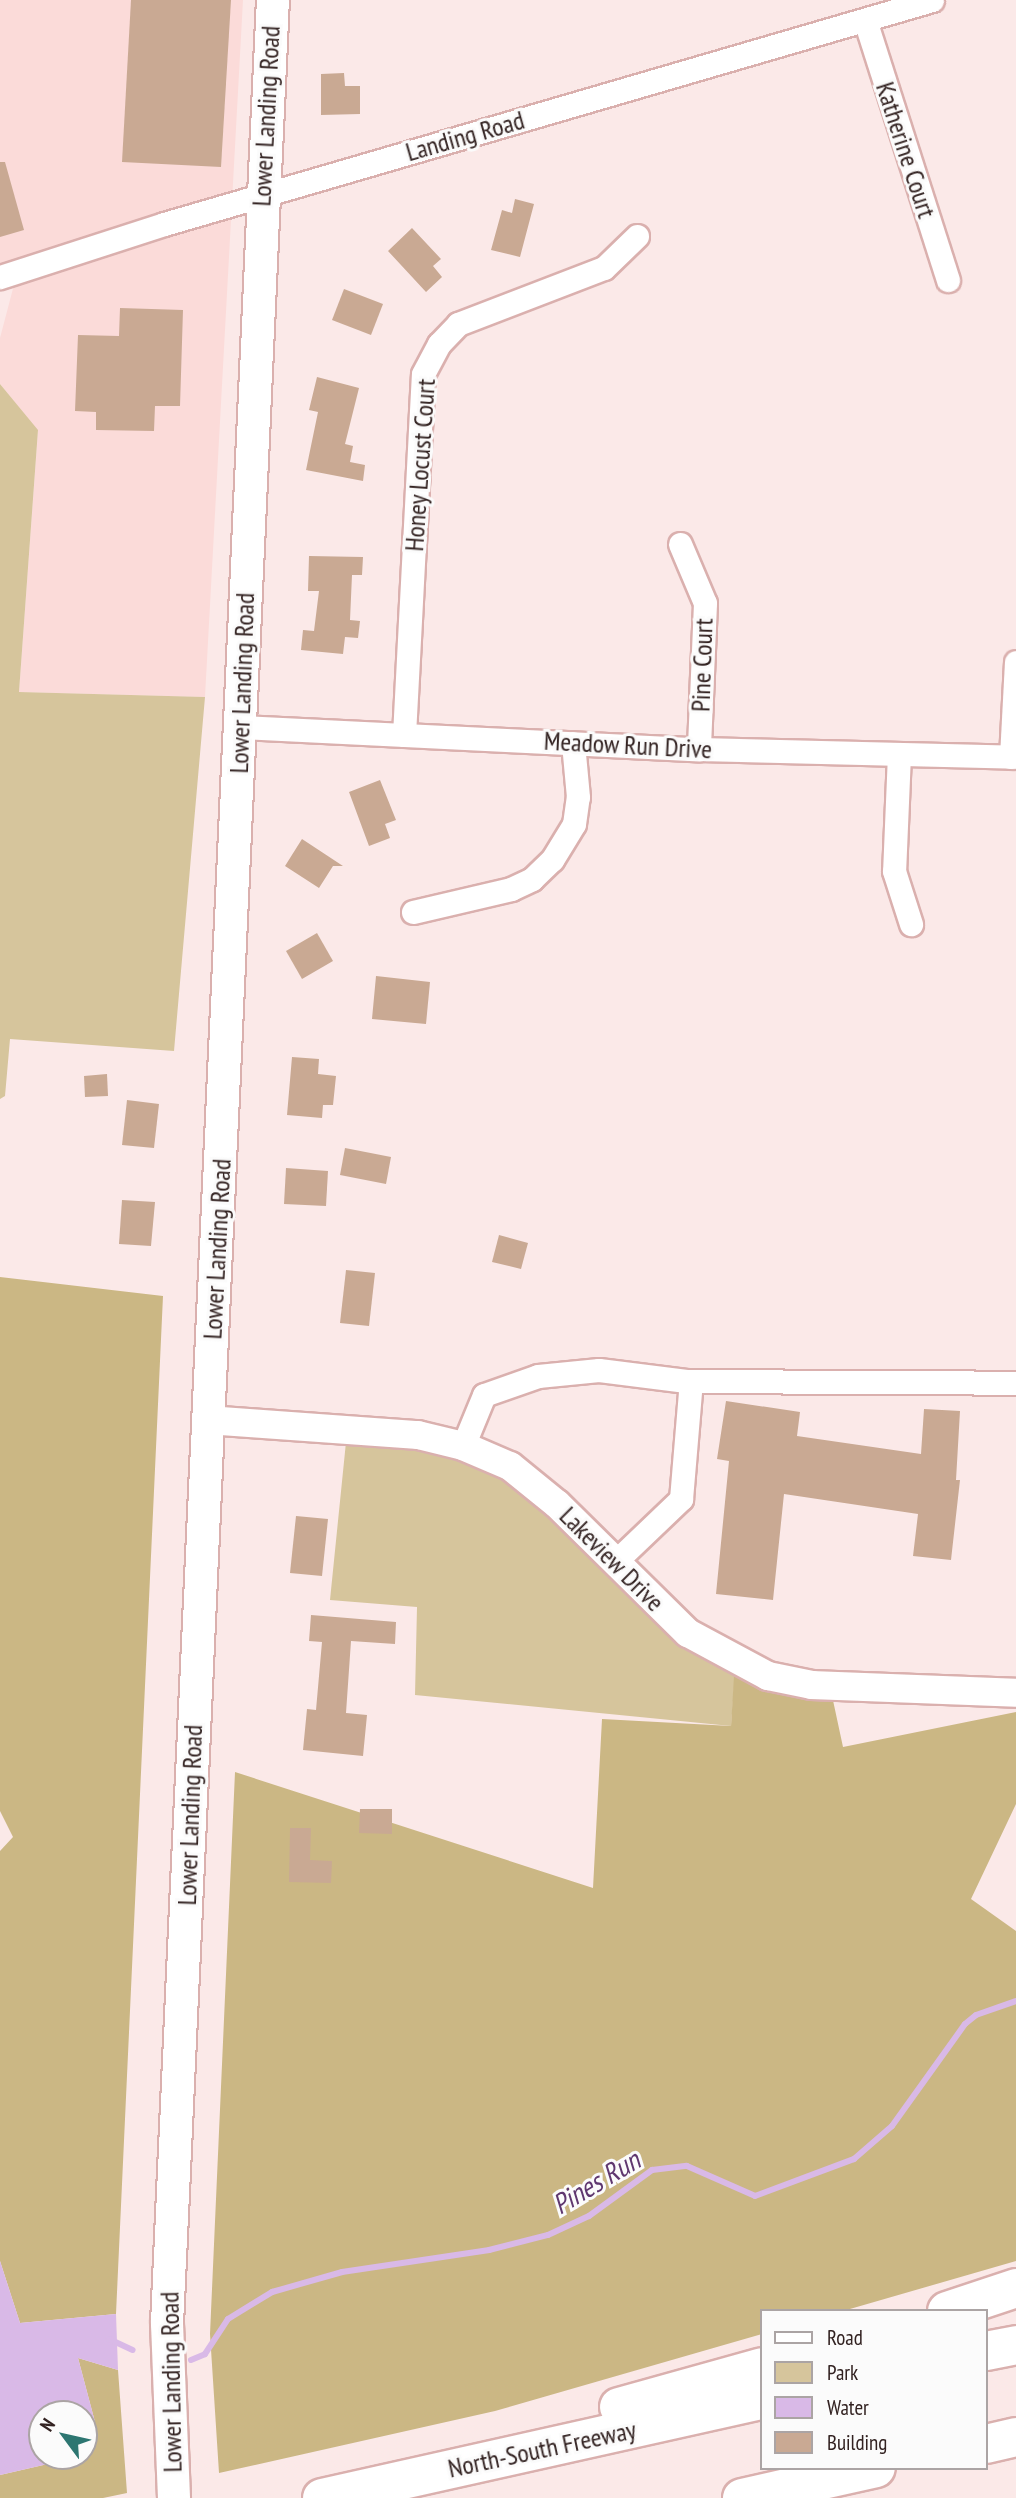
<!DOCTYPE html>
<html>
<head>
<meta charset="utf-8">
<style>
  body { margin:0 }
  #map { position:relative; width:1016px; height:2498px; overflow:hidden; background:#fbe9e8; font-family:"PT Sans Narrow",sans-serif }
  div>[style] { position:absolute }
  .built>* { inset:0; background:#fbdbd9 }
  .green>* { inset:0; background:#d6c59c }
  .forest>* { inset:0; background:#cbb784 }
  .water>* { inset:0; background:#d9b9e7 }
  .stream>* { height:6px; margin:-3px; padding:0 3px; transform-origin:3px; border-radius:3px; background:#d9b9e7 }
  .building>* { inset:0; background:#c9a993 }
  .roads { filter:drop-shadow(2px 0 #dab0ae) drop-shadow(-2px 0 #dab0ae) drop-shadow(0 2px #dab0ae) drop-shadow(0 -2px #dab0ae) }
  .minor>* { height:23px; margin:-11.5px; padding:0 11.5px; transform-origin:11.5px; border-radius:11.5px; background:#fff }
  .tertiary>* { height:28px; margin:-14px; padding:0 14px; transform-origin:14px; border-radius:14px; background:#fff }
  .secondary>* { height:32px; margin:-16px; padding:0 16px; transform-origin:16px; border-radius:16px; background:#fff }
  .motorway>* { height:38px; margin:-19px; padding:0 19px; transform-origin:19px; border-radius:19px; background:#fff }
  span { translate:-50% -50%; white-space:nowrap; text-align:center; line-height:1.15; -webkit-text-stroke:6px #fbfbfb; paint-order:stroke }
  .street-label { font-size:26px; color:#322221 }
  .water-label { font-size:28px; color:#5f376f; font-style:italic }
  .legend { position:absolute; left:760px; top:2309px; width:228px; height:161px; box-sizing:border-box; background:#fbfbfb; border:2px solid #aba4a4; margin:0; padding:9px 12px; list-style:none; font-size:21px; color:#322221 }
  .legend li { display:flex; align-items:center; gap:14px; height:35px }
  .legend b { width:35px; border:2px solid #aba4a4 }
  .north { position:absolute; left:28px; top:2400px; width:70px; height:70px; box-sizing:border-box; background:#fbfbfb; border:2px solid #aba4a4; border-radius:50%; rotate:303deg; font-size:19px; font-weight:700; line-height:28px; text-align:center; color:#322221 }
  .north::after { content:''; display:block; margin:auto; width:24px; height:32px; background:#2d7671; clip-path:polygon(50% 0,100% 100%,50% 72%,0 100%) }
</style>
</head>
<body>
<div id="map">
  <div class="built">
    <div style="clip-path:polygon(0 0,243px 0,205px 697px,19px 692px,38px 431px,0 384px,0 338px,15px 281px,0 285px)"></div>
  </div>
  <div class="green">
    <div style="clip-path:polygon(0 384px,38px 430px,19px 692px,205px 697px,174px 1051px,10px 1039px,5px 1096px,0 1099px)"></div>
    <div style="clip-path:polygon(346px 1442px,463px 1446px,736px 1661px,731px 1726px,415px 1695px,417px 1607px,330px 1600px)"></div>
  </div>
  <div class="forest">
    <div style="clip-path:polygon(0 1277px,163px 1296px,116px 2314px,20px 2323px,0 2261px,0 1851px,13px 1837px,0 1811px)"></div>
    <div style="clip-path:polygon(735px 1659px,831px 1691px,843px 1747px,1016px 1712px,1016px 1804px,971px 1899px,1016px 1931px,1016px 2261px,843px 2311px,762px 2311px,762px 2334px,495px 2411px,219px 2473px,210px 2334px,235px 1772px,593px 1888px,602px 1719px,731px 1726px)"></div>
    <div style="clip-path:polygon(78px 2358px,118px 2370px,127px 2493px,103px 2498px,0 2498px,0 2475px,52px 2463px,60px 2456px,84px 2456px,84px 2433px,95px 2422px)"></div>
  </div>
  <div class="water">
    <div style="clip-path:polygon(0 2261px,20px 2323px,116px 2314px,118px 2370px,78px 2358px,95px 2422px,84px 2433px,84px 2414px,42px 2414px,42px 2456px,60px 2456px,52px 2463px,0 2475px)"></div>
  </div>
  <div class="stream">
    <div style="left:109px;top:2339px;width:26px;rotate:25deg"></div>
    <div style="left:191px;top:2360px;width:15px;rotate:-23deg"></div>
    <div style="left:205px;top:2354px;width:42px;rotate:-56.7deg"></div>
    <div style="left:228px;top:2319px;width:52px;rotate:-31.5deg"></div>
    <div style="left:272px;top:2292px;width:73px;rotate:-15.9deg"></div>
    <div style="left:342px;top:2272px;width:149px;rotate:-8.5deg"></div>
    <div style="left:489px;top:2250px;width:61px;rotate:-14.3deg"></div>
    <div style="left:548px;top:2235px;width:45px;rotate:-24.9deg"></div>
    <div style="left:589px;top:2216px;width:78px;rotate:-36.1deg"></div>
    <div style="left:652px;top:2170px;width:35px;rotate:-7deg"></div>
    <div style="left:687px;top:2166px;width:74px;rotate:23.8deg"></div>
    <div style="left:755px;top:2196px;width:106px;rotate:-20.5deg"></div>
    <div style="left:854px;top:2159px;width:50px;rotate:-41deg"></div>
    <div style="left:892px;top:2126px;width:125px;rotate:-54.4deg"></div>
    <div style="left:965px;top:2024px;width:14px;rotate:-39deg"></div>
    <div style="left:976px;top:2015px;width:42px;rotate:-19.3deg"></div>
  </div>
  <div class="building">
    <div style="clip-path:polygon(131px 0,231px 0,221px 167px,122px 162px)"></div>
    <div style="clip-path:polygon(344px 73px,345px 86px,360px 86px,360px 114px,321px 115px,321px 74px)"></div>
    <div style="clip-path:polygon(0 162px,5px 162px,24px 230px,0 237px)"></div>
    <div style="clip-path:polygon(515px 199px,534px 204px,520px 257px,491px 250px,502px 210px,512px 213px)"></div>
    <div style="clip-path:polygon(412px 228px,441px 259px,433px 266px,442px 277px,426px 292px,388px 251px)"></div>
    <div style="clip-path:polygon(344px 289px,383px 304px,371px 335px,332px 320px)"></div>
    <div style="clip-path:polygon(120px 308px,183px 310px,180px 406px,155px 406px,154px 431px,96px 430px,96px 412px,75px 411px,78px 335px,119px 336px)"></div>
    <div style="clip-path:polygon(317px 377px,359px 388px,345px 444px,353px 446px,350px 462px,365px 465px,363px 481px,306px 470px,318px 412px,309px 410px)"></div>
    <div style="clip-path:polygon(309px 556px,363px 557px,362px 575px,352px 575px,350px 620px,360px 621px,358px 638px,345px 637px,343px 654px,301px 650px,303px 630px,314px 631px,319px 591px,308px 591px)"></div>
    <div style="clip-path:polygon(380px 780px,396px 820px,385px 824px,390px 838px,369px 846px,349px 792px)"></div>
    <div style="clip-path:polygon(302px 839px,343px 866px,333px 866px,319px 888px,285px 866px)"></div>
    <div style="clip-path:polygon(317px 933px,333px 961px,302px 979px,286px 951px)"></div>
    <div style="clip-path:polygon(376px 976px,430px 982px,426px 1024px,372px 1019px)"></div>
    <div style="clip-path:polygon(292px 1057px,319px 1059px,318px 1074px,336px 1076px,333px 1105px,323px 1105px,322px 1118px,287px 1115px)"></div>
    <div style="clip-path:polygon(107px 1074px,108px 1096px,85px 1097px,84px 1076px)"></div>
    <div style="clip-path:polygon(127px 1100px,159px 1104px,154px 1148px,122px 1145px)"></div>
    <div style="clip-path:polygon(345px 1148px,391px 1157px,386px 1184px,340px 1175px)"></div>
    <div style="clip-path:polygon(286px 1168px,328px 1171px,326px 1206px,284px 1204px)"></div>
    <div style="clip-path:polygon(122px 1200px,155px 1202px,151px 1246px,119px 1244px)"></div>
    <div style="clip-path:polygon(499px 1235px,528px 1243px,521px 1269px,492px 1262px)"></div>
    <div style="clip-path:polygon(346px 1270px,375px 1273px,369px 1326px,340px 1323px)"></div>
    <div style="clip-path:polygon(726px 1401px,800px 1412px,797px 1436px,921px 1454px,924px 1409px,960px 1411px,956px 1480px,960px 1480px,951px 1560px,913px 1556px,918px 1514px,784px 1494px,773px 1600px,716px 1594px,729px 1461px,717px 1459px)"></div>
    <div style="clip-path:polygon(296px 1516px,328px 1519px,322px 1576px,290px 1573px)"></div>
    <div style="clip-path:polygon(311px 1615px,396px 1622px,395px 1644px,351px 1641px,346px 1713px,367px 1715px,363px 1756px,303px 1750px,307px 1709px,316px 1710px,322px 1642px,309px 1641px)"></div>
    <div style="clip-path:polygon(360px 1809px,392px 1809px,392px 1834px,359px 1833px)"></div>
    <div style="clip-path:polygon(290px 1828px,311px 1828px,310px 1860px,332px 1861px,331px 1883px,289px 1882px)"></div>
  </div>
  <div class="roads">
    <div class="minor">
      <div style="left:865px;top:20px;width:273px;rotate:72.3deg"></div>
      <div style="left:0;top:277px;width:172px;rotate:-17.9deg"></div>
      <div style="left:164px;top:224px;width:800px;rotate:-16.26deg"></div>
      <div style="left:680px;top:544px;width:64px;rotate:67deg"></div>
      <div style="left:705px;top:603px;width:146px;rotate:92.4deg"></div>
      <div style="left:241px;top:727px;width:459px;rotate:2.8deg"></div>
      <div style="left:699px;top:749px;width:317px;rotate:1.4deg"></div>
      <div style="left:404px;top:735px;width:361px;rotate:-87deg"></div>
      <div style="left:423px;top:374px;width:34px;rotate:-62deg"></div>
      <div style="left:439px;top:344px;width:28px;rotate:-46deg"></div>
      <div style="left:458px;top:324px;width:156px;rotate:-21deg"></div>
      <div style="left:604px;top:268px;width:46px;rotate:-44.1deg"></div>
      <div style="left:899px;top:754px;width:117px;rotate:92.4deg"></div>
      <div style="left:894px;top:871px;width:56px;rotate:72.2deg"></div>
      <div style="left:1011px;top:757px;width:95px;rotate:-87deg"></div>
      <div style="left:413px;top:912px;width:101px;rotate:-13.2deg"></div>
      <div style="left:511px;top:889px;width:23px;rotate:-25deg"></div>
      <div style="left:532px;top:879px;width:28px;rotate:-44deg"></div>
      <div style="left:552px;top:860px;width:42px;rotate:-58.6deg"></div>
      <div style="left:574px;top:824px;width:27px;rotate:-82deg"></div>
      <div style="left:578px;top:797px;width:54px;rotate:-95.3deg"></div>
      <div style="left:463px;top:1446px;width:55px;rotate:-67.6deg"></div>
      <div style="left:484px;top:1395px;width:57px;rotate:-19.4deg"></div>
      <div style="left:538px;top:1376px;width:61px;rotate:-5.6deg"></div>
      <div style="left:599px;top:1370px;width:88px;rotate:7.2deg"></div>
      <div style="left:686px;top:1381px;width:330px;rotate:0.3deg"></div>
      <div style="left:614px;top:1563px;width:93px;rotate:-43.7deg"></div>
      <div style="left:681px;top:1499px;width:118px;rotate:-85.2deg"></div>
    </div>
    <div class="tertiary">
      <div style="left:207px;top:1420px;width:212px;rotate:4.1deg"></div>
      <div style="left:418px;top:1435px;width:46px;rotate:13.7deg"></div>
      <div style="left:463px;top:1446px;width:51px;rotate:23.1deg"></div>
      <div style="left:510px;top:1466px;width:60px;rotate:39deg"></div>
      <div style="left:557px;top:1504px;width:184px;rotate:44.6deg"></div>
      <div style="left:688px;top:1633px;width:91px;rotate:28.3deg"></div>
      <div style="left:768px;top:1676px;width:45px;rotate:11.6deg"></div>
      <div style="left:812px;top:1685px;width:204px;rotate:2.2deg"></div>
    </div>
    <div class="secondary">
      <div style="left:174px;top:2498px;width:174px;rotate:-92.3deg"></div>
      <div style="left:167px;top:2324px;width:2326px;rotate:-87.39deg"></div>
    </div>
    <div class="motorway">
      <div style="left:947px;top:2311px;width:73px;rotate:-18.4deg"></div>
      <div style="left:986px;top:2351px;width:31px;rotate:-11deg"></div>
      <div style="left:619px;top:2407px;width:148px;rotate:-15.6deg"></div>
      <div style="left:986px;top:2444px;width:31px;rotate:-13deg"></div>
      <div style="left:322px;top:2498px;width:451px;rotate:-12.6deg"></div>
      <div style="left:742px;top:2498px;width:137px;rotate:-12.6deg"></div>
    </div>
  </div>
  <div class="street-label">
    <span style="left:266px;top:116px;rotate:-87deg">Lower Landing Road</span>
    <span style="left:465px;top:136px;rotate:-16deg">Landing Road</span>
    <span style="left:906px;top:150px;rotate:72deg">Katherine Court</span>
    <span style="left:420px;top:465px;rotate:-86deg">Honey Locust Court</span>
    <span style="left:702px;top:665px;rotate:-88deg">Pine Court</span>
    <span style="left:242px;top:683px;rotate:-88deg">Lower Landing Road</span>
    <span style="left:628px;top:745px;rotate:3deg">Meadow Run Drive</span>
    <span style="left:217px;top:1249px;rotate:-87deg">Lower Landing Road</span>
    <span style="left:612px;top:1559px;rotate:45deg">Lakeview Drive</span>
    <span style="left:190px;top:1815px;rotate:-88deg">Lower Landing Road</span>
    <span style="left:171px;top:2382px;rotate:-91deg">Lower Landing Road</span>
    <span style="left:542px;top:2449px;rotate:-12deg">North-South Freeway</span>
  </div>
  <div class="water-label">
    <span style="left:596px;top:2182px;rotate:-31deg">Pines Run</span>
  </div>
  <ul class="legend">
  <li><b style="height:9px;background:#fff"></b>Road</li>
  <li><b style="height:19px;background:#d6c59c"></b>Park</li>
  <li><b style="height:19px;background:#d9b9e7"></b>Water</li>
  <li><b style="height:19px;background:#c9a993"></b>Building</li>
  </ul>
  <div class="north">N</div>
</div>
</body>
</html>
